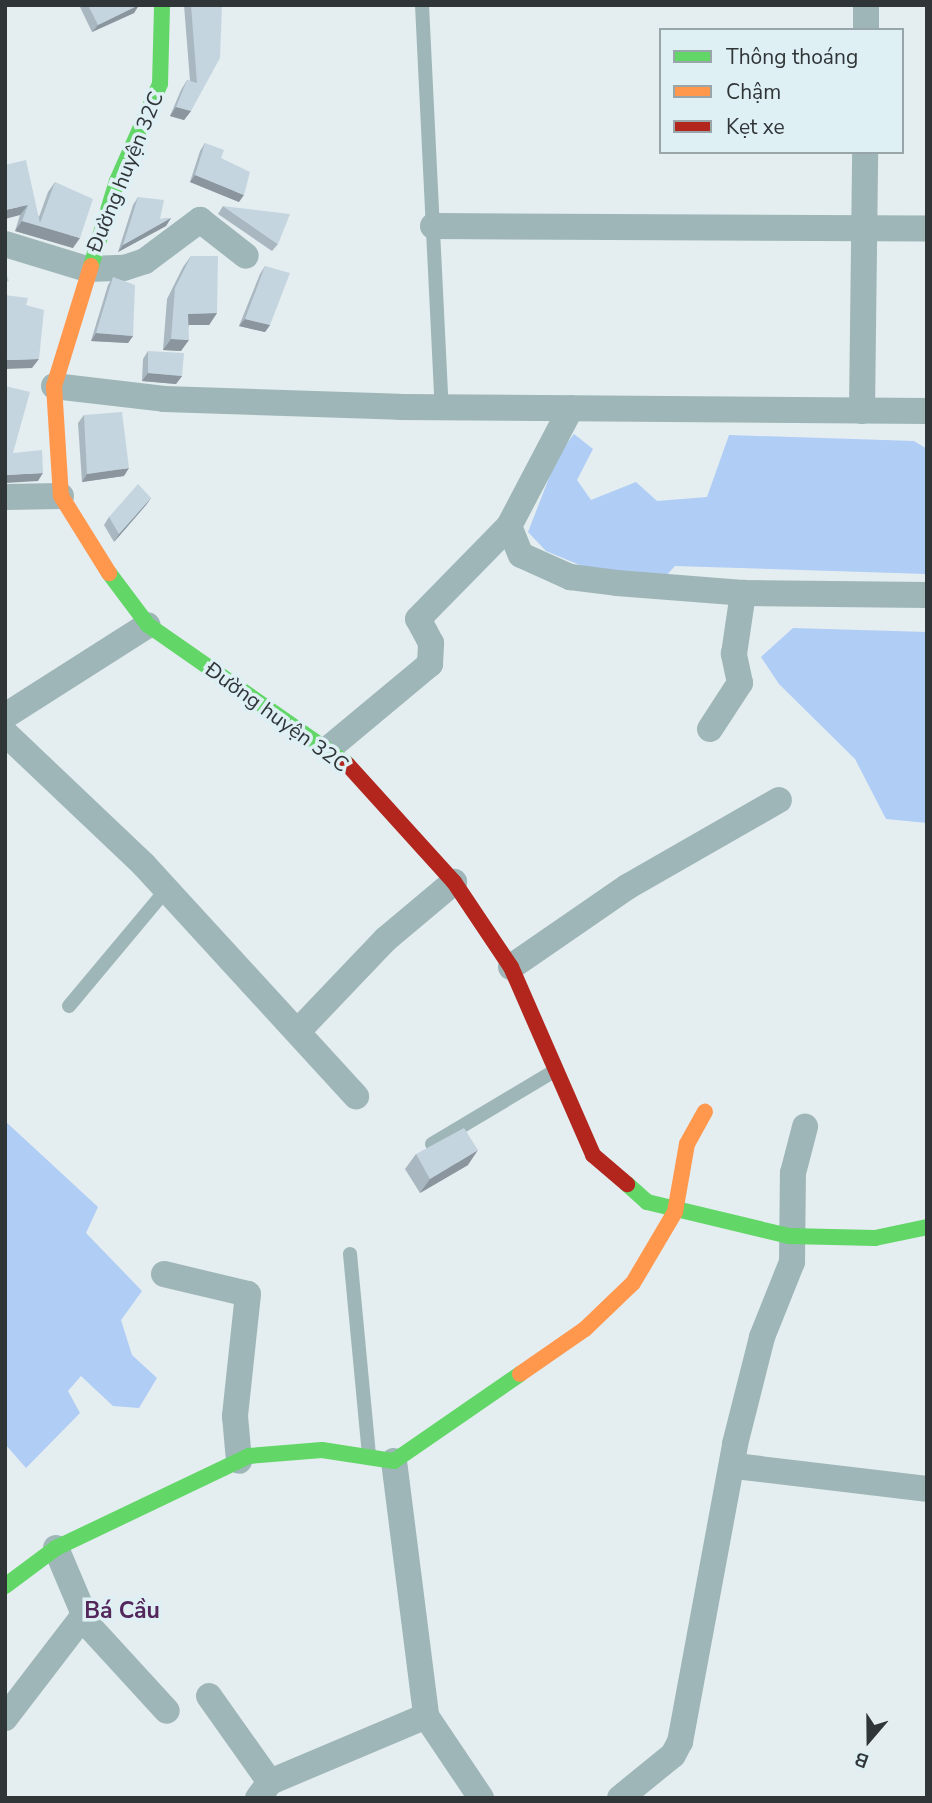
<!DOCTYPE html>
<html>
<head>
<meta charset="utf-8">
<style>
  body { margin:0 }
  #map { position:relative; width:932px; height:1803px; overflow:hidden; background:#e4edf0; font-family:"Nunito Sans",sans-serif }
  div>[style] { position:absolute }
  .water>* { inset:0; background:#b0cdf6 }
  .lane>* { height:14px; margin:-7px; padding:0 7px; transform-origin:7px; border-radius:7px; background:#9eb6b7 }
  .street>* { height:26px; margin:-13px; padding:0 13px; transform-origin:13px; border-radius:13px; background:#9eb6b7 }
  .fast>* { height:16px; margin:-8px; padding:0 8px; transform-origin:8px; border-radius:8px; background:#63d668 }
  .slow>* { height:16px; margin:-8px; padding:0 8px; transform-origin:8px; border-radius:8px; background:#ff974d }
  .jam>* { height:16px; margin:-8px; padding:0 8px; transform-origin:8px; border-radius:8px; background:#b3261e }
  .wall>* { inset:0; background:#a9b7c1 }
  .shaded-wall>* { inset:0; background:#8a959d }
  .building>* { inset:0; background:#c5d5e0 }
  span { translate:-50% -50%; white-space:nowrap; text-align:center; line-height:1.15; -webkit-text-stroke:7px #dff0f5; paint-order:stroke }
  .street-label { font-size:21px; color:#303638 }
  .neighbourhood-label { font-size:23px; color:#53275b; font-weight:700 }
  .frame { position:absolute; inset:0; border:7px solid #303638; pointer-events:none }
  .legend { position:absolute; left:659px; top:28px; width:245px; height:126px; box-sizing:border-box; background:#dff0f5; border:2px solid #99a6a9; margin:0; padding:9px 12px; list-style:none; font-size:21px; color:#303638 }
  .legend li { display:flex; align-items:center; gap:14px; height:35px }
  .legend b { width:35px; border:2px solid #99a6a9 }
  .north { position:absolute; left:834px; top:1705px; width:70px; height:70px; -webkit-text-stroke:5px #dff0f5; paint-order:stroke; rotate:200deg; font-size:19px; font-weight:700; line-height:28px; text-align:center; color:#303638 }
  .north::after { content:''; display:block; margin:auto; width:24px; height:32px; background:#303638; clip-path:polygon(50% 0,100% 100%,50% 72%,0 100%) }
</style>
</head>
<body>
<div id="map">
  <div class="water">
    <div style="clip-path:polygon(574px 434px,593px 449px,577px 480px,591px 500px,636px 482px,657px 501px,707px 497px,729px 435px,914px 441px,927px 449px,927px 574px,675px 566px,663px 579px,613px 579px,546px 551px,528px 532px,558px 455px)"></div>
    <div style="clip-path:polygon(793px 628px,927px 632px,927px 823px,886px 819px,855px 759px,779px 684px,761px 657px)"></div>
    <div style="clip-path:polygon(5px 1121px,98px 1207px,86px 1233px,142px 1291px,121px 1320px,132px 1355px,157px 1378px,139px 1408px,113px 1406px,81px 1376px,68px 1391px,80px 1413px,26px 1468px,5px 1444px)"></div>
  </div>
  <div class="lane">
    <div style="left:422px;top:5px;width:402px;rotate:87.2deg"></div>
    <div style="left:69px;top:1006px;width:153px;rotate:-50.1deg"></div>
    <div style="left:432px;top:1144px;width:139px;rotate:-30.8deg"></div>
    <div style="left:350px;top:1254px;width:202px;rotate:84.6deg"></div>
  </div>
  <div class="street">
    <div style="left:866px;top:30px;width:25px;rotate:-90deg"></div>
    <div style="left:433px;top:226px;width:494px;rotate:0.3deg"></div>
    <div style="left:5px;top:244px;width:86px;rotate:17deg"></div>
    <div style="left:87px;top:269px;width:37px;rotate:-2deg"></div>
    <div style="left:124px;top:268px;width:22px;rotate:-18deg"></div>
    <div style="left:145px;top:261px;width:69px;rotate:-36.7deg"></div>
    <div style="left:200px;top:220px;width:58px;rotate:38deg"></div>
    <div style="left:54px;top:386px;width:111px;rotate:6.7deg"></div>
    <div style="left:164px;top:399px;width:235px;rotate:1.9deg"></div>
    <div style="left:399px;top:407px;width:528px;rotate:0.43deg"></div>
    <div style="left:571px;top:408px;width:133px;rotate:117.7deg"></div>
    <div style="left:509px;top:526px;width:31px;rotate:68deg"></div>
    <div style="left:521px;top:555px;width:54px;rotate:24.2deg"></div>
    <div style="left:570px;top:577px;width:47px;rotate:7.3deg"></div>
    <div style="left:617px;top:583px;width:126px;rotate:4.5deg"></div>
    <div style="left:743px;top:593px;width:184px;rotate:0.6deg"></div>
    <div style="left:862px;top:411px;width:259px;rotate:-89.3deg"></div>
    <div style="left:5px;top:497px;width:56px;rotate:-1deg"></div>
    <div style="left:5px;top:716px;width:169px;rotate:-32.5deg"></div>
    <div style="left:710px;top:729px;width:55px;rotate:-56.9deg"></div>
    <div style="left:740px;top:683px;width:30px;rotate:-102deg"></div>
    <div style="left:734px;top:654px;width:62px;rotate:-81.6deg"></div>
    <div style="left:5px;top:733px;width:192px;rotate:43.5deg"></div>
    <div style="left:144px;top:865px;width:314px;rotate:47.5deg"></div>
    <div style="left:328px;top:749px;width:133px;rotate:-39.8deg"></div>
    <div style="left:430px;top:664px;width:21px;rotate:-87deg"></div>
    <div style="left:431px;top:643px;width:27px;rotate:-118deg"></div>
    <div style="left:418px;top:619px;width:130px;rotate:-45.6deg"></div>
    <div style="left:511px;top:967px;width:141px;rotate:-34.6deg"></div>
    <div style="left:627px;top:887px;width:175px;rotate:-29.8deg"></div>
    <div style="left:300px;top:1029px;width:124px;rotate:-46.3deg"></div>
    <div style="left:386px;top:939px;width:89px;rotate:-40deg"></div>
    <div style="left:164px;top:1274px;width:86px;rotate:13.4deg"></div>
    <div style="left:248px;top:1294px;width:123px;rotate:96.1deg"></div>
    <div style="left:235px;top:1416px;width:45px;rotate:84.9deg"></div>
    <div style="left:394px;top:1461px;width:257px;rotate:82.8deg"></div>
    <div style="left:426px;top:1716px;width:99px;rotate:56.1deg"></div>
    <div style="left:735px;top:1466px;width:193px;rotate:6.8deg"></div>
    <div style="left:56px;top:1548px;width:85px;rotate:67.1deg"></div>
    <div style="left:89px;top:1626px;width:115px;rotate:47.5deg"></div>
    <div style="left:209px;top:1696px;width:105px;rotate:54.7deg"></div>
    <div style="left:5px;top:1718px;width:130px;rotate:-52.5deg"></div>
    <div style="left:258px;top:1798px;width:20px;rotate:-53deg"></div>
    <div style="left:270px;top:1782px;width:169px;rotate:-22.9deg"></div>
    <div style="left:620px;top:1798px;width:68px;rotate:-39.1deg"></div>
    <div style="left:673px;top:1755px;width:15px;rotate:-62deg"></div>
    <div style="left:680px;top:1742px;width:303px;rotate:-79.5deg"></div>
    <div style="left:735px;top:1444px;width:110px;rotate:-75.8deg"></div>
    <div style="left:762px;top:1337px;width:81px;rotate:-68.2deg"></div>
    <div style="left:792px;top:1262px;width:89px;rotate:-89.4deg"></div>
    <div style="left:793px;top:1173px;width:48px;rotate:-75.4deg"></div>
  </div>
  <div class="fast">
    <div style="left:91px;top:266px;width:89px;rotate:-73deg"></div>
    <div style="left:117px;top:181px;width:106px;rotate:-66.1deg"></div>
    <div style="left:160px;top:84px;width:79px;rotate:-88.5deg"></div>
    <div style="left:109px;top:573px;width:65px;rotate:53.1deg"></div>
    <div style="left:148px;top:625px;width:243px;rotate:34.9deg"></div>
    <div style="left:627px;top:1184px;width:27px;rotate:42deg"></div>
    <div style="left:647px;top:1202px;width:146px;rotate:13.5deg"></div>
    <div style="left:789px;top:1236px;width:86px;rotate:1.3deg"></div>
    <div style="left:875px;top:1238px;width:53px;rotate:-11.9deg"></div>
    <div style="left:5px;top:1586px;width:64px;rotate:-36.7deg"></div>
    <div style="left:56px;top:1548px;width:214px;rotate:-25.5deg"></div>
    <div style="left:249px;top:1456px;width:73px;rotate:-4.7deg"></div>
    <div style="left:322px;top:1450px;width:73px;rotate:8.7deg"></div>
    <div style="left:394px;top:1461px;width:153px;rotate:-34.6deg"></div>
  </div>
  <div class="slow">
    <div style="left:91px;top:266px;width:126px;rotate:107.1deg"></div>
    <div style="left:54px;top:386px;width:110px;rotate:86.4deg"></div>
    <div style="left:61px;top:496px;width:91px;rotate:58.1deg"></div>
    <div style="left:520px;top:1374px;width:79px;rotate:-34.7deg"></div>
    <div style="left:585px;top:1329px;width:66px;rotate:-43.8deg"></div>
    <div style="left:633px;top:1283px;width:82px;rotate:-59.4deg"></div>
    <div style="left:675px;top:1212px;width:69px;rotate:-80deg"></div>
    <div style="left:687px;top:1144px;width:37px;rotate:-61deg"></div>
  </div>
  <div class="jam">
    <div style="left:347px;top:764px;width:159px;rotate:47.8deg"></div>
    <div style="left:454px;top:882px;width:102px;rotate:56.2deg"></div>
    <div style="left:511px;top:967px;width:205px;rotate:66.4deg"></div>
    <div style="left:593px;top:1155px;width:45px;rotate:40.5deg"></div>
  </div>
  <div class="wall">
    <div style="clip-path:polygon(82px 5px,139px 5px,134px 13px,92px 32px,80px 7px)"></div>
    <div style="clip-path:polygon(184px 5px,222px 5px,191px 111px,184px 120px,170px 116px,181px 90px,187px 80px,190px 81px)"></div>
    <div style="clip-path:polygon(205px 143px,221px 158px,239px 202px,190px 182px,200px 151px)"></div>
    <div style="clip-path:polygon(5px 165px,39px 217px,48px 192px,55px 182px,73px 248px,15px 231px,20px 215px)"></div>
    <div style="clip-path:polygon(138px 197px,160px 219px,171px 218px,166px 226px,118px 252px,133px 205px)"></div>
    <div style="clip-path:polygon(223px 206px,278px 244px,272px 251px,218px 214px)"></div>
    <div style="clip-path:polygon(191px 256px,217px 313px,209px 325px,189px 325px,181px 351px,163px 350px,167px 299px,183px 267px)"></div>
    <div style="clip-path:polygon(265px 266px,270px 325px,265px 332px,239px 326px,260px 274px)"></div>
    <div style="clip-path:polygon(113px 277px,133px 336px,128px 343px,91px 341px,108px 285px)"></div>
    <div style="clip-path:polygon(148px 351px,182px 376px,176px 384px,142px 381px,143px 359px)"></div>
    <div style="clip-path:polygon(84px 415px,124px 476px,82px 482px,78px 423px)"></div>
    <div style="clip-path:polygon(151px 498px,146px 505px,114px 542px,104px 525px,109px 517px)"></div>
    <div style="clip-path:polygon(416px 1154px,468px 1165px,420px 1193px,405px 1169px)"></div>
  </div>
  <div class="shaded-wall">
    <div style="clip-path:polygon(139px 5px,134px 13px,92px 32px,98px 25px)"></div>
    <div style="clip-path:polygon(176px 107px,191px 111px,184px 120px,170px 116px)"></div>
    <div style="clip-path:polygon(195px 175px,244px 195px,239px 202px,190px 182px)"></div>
    <div style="clip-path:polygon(28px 205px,20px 215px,5px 219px,5px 210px)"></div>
    <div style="clip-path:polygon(171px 218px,166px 226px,118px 252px,123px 245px)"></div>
    <div style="clip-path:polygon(22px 221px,80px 238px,73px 248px,15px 231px)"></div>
    <div style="clip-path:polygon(217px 313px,209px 325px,180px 325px,188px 314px)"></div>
    <div style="clip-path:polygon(245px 319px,270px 325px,265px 332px,239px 326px)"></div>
    <div style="clip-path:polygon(96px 333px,133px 336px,128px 343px,91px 341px)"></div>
    <div style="clip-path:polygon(171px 339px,189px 340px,181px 351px,163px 350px)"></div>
    <div style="clip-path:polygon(39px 359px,32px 368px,5px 369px,5px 360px)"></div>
    <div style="clip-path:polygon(148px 373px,182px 376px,176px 384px,142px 381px)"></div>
    <div style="clip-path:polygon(129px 468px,124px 476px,82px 482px,87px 474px)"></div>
    <div style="clip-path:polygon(43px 473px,38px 481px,5px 483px,5px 475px)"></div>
    <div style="clip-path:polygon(151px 498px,146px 505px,114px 542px,119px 534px)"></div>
    <div style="clip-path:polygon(478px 1150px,468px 1165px,420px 1193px,430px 1179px)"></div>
  </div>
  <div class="building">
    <div style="clip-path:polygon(88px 5px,139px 5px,98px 25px)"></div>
    <div style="clip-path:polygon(191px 5px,222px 5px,220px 58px,191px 111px,176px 107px,187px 80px,197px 83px)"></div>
    <div style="clip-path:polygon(205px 143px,224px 150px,221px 158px,250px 172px,244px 195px,195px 175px)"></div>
    <div style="clip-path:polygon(26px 160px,40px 223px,55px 182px,93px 199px,80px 238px,22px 221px,28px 205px,5px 210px,5px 165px)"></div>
    <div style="clip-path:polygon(138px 197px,164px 200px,160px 219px,171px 218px,123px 245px)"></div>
    <div style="clip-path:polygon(223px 206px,290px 214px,278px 244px)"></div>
    <div style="clip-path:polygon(191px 256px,218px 256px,217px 313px,188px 314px,189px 340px,171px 339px,175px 288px)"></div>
    <div style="clip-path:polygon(265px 266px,290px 273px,270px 325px,245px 319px)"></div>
    <div style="clip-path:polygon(5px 270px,9px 281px,5px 283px)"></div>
    <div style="clip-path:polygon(113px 277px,135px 285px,133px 336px,96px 333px)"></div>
    <div style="clip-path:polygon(5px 295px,28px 298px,26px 305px,44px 310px,39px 359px,5px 360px)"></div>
    <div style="clip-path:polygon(148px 351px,184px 353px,182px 376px,148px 373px)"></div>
    <div style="clip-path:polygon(5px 386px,30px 392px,13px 453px,42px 450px,43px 473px,5px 475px)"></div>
    <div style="clip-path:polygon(122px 412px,129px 468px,87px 474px,84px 415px)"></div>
    <div style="clip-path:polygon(138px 484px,151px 498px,119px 534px,109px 517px)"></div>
    <div style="clip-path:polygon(464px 1128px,478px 1150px,430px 1179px,416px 1154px)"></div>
  </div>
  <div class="street-label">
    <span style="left:125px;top:172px;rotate:-68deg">Đường huyện 32C</span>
    <span style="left:277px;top:717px;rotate:36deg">Đường huyện 32C</span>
  </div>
  <div class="neighbourhood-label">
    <span style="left:122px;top:1611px">Bá Cầu</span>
  </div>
  <div class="frame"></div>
  <ul class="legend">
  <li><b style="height:9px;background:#63d668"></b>Thông thoáng</li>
  <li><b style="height:9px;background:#ff974d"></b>Chậm</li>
  <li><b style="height:9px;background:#b3261e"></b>Kẹt xe</li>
  </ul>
  <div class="north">B</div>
</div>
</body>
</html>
